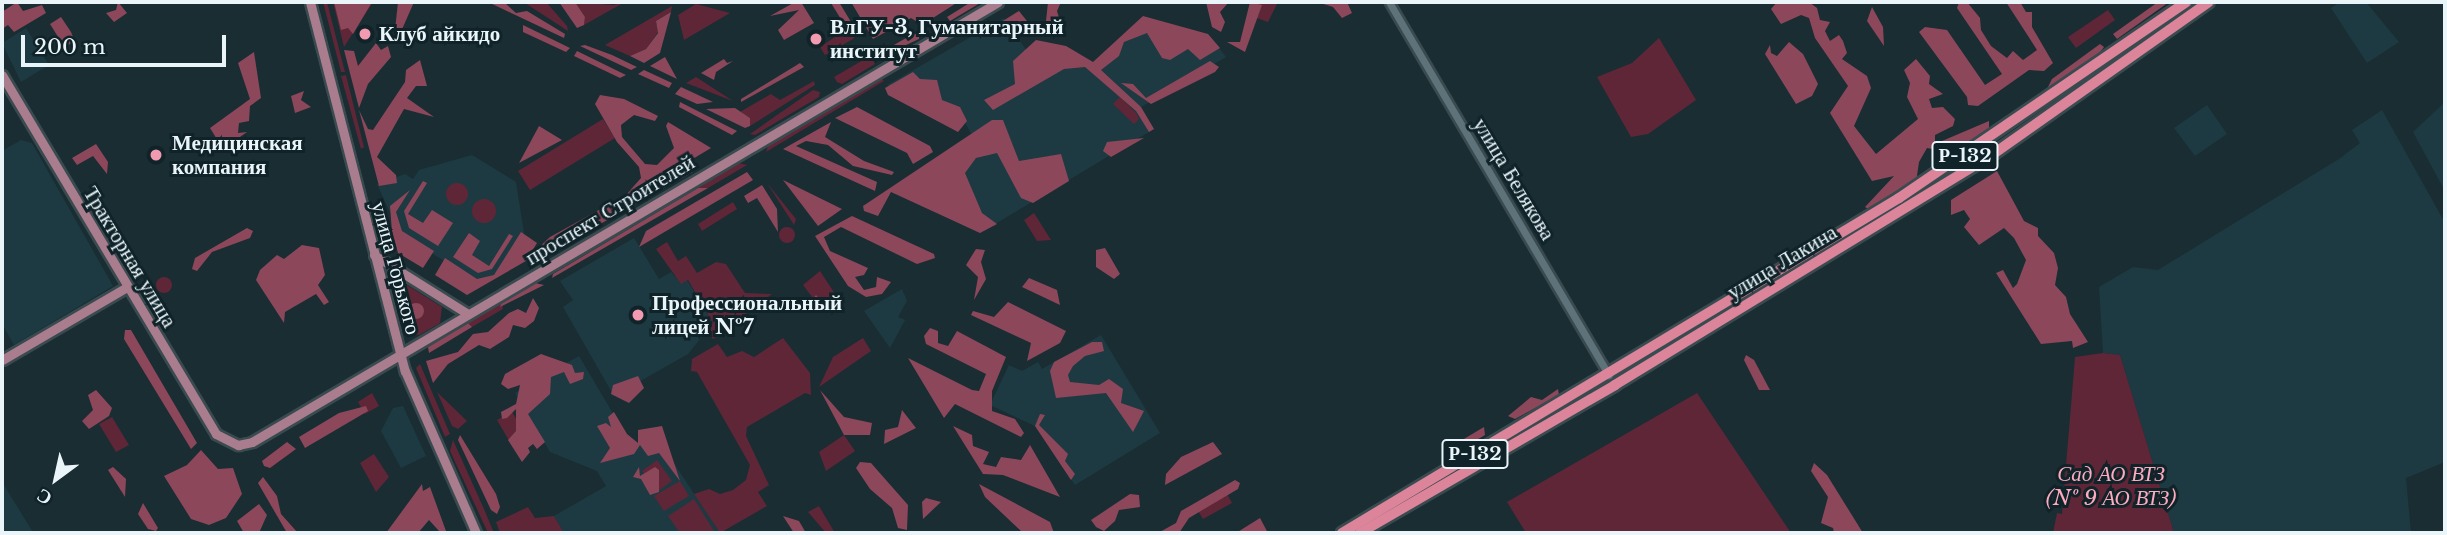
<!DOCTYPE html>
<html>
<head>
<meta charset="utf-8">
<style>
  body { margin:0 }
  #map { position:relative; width:2447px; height:535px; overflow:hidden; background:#192d33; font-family:"Libre Baskerville",serif }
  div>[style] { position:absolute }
  .built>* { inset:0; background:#1d3a42 }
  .green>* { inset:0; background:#5f2637 }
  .round { border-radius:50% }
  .forest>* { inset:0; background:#8c475a }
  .roads { filter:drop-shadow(2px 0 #3a4b50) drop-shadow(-2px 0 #3a4b50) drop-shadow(0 2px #3a4b50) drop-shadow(0 -2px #3a4b50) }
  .minor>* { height:7px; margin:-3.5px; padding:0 3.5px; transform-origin:3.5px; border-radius:3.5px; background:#5d7379 }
  .major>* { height:9px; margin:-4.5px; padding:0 4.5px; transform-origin:4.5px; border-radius:4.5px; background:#a97d8d }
  .highway>* { height:10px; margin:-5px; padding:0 5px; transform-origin:5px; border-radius:5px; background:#db849a }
  .dots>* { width:19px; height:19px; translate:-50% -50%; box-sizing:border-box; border:4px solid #0f2329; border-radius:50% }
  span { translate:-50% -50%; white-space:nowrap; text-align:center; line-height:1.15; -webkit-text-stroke:6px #0f2329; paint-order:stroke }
  .shield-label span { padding:2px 5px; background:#0f2329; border:2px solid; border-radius:5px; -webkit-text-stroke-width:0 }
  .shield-label { font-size:19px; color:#e9f5f9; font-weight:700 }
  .poi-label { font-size:21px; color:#e9f5f9; font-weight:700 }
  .left { translate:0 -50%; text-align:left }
  .street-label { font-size:21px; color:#e9f5f9 }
  .park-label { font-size:21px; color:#feabbf; font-style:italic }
  .frame { position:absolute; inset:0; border:4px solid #e9f5f9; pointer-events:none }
  .north { position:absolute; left:21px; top:444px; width:70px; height:70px; -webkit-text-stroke:5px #0f2329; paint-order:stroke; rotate:213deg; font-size:19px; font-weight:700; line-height:28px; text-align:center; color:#e9f5f9 }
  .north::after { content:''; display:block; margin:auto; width:24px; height:32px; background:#e9f5f9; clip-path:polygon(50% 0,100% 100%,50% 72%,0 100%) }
  .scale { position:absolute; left:21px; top:35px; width:205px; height:32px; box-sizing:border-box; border:4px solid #e9f5f9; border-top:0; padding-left:9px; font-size:21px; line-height:24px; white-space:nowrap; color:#e9f5f9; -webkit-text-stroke:5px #0f2329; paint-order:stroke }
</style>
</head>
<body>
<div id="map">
  <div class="built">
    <div style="clip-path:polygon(2340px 2px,2366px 2px,2399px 42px,2367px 63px,2331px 8px)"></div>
    <div style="clip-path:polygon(1004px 18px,1039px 68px,1070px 48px,1093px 62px,1140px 20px,1208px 34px,1226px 57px,1141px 107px,1154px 129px,980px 233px,948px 218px,975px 140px,964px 121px,887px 85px)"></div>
    <div style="clip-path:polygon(26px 28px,49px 65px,21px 82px,2px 43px)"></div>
    <div style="clip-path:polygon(2445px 102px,2445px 191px,2413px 132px)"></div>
    <div style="clip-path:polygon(2207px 105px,2227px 134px,2195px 156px,2174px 128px)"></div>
    <div style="clip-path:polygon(2382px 110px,2445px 223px,2445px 462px,2406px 478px,2411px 533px,2174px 533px,2120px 355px,2103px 353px,2099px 287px,2133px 267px,2158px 270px,2339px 159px,2360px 143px,2352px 130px)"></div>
    <div style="clip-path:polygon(21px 140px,32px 143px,113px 286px,14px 345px,2px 324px,2px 151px)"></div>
    <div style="clip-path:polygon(472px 155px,516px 182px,524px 233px,497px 277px,477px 282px,399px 232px,377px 184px,405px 174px,413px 179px,419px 170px)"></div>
    <div style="clip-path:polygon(634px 238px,659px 279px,671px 272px,681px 283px,687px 280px,713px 323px,688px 354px,614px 396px,563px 307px,573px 300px,560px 281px)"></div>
    <div style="clip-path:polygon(902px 289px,907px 301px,898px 317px,905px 320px,890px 348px,864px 311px)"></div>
    <div style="clip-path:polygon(1101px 335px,1160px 433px,1075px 485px,1035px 426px,990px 405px,1009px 365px,1022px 371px,1038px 362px,1042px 369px)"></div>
    <div style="clip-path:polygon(579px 356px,634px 449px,656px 436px,720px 533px,564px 533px,554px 516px,606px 486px,597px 471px,550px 452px,515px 393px)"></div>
    <div style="clip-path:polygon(403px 406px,426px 456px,401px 468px,381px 431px,393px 408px)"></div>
    <div style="clip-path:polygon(2px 482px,31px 529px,34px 533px,2px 533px)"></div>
  </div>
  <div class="green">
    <div style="clip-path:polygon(323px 2px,327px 2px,345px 72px,341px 72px)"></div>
    <div style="clip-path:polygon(333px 2px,373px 2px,344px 47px)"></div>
    <div style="clip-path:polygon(546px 2px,567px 26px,568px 31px,525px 3px)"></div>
    <div style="clip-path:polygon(575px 2px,613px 5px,623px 3px,584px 25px,585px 17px)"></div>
    <div style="clip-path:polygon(1258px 2px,1278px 2px,1268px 22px,1254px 17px)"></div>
    <div style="clip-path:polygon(696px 4px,730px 13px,684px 40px,678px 15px)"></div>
    <div style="clip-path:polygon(672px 6px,671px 12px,656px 21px,658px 32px,646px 49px,630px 56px,605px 45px)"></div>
    <div style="clip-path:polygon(2108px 10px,2115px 20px,2076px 48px,2068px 37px)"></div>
    <div style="clip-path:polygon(847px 29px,856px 35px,853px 39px,825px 55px,820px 47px)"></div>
    <div style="clip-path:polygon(1659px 38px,1696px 100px,1648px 134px,1631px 137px,1597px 77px,1632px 63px)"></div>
    <div style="clip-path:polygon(870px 56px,875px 64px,842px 84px,837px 82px,834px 77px)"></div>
    <div style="clip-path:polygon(346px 75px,364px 147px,361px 149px,341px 76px)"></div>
    <div style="clip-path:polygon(696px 77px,733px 101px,686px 83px)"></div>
    <div style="clip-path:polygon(881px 78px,884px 81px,766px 152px,768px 146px)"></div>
    <div style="clip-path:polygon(814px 81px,815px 85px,750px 126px,750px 118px,740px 112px,771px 94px,780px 100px)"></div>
    <div style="clip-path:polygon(813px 90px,820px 92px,819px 97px,755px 135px,750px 134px)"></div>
    <div style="clip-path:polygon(1120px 97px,1136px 113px,1139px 119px,1134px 124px,1113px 104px)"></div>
    <div style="clip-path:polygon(603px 119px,615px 138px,530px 190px,518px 171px)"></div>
    <div style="clip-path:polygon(738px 163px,747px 165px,708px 188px,698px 188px)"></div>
    <div class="round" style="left:446px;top:183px;width:22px;height:22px"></div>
    <div style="clip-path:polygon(767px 183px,796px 219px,794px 225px)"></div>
    <div class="round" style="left:472px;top:199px;width:24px;height:24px"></div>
    <div style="clip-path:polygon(733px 202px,737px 209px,702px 231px,698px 224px)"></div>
    <div style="clip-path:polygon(1034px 213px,1051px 240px,1037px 241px,1024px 220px)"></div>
    <div class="round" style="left:779px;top:227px;width:16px;height:16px"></div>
    <div style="clip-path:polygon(667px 242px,678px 261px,686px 256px,697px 273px,716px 262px,726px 264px,745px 293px,772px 294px,713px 339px,708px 332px,713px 323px,688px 280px,681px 284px,656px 249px)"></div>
    <div style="clip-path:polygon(820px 271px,841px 303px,824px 313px,803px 285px)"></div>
    <div class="round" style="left:156px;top:277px;width:16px;height:16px"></div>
    <div style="clip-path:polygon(402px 282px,442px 307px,440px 323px,419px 335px,409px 333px,395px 283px)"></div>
    <div style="clip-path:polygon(502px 302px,503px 309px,472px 327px,468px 323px)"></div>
    <div style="clip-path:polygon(783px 338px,810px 373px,811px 395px,805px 393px,747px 427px,746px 436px,769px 485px,758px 492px,767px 506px,720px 533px,694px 494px,709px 489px,720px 494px,733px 490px,746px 480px,750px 465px,697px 372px,691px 371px,692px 359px,718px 344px,727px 357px,742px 351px,754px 357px)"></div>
    <div style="clip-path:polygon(863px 338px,871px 351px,819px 387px,833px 357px)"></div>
    <div style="clip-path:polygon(2103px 353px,2120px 355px,2174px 533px,2053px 533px,2057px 513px,2062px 514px,2075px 357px)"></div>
    <div style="clip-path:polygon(420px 364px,450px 434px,445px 437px,416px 368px)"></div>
    <div style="clip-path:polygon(437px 392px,467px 421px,458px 429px,452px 426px)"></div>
    <div style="clip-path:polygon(372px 393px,379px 406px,365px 414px,358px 402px)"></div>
    <div style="clip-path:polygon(1697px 393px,1791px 533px,1526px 533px,1507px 502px)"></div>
    <div style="clip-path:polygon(512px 412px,526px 435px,511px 444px,497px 420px)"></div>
    <div style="clip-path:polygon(112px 417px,129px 445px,116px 452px,99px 424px)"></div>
    <div style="clip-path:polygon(844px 435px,855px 451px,826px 471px,819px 452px)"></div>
    <div style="clip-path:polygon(453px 440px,484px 509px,494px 533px,488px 533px,450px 451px)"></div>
    <div style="clip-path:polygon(374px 454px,389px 477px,376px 492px,360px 463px)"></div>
    <div style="clip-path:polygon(657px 460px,672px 481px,657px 492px,642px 471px)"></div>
    <div style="clip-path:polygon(680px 481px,689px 496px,664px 511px,654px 496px)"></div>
    <div style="clip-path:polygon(1226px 492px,1232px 503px,1203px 519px,1197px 509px)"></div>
    <div style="clip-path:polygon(694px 499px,714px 531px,711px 533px,680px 533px,668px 516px)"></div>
    <div style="clip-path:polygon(819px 506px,835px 533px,826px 533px,808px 512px)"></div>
    <div style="clip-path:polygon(528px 507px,535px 518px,554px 516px,564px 533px,500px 533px,496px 522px)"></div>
  </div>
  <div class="forest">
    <div style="clip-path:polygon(17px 2px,23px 11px,42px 5px,46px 13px,14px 32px,8px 25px,2px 29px,2px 12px)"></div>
    <div style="clip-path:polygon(118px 2px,127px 13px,114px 22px,106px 13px,116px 10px)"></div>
    <div style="clip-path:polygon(334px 2px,372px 2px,353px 34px,348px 28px,341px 30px)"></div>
    <div style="clip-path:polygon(398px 2px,414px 2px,400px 34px,395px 30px)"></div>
    <div style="clip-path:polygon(488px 2px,504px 2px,516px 13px,527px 11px,565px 34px,564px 38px)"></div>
    <div style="clip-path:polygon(559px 2px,575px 2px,585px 17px,584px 25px,577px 28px)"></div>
    <div style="clip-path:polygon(795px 2px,801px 2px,814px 23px,784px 40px,778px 30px,799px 10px,770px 16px)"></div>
    <div style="clip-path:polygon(839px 2px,854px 27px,856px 35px,847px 29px,831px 3px)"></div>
    <div style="clip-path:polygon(851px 2px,958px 2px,922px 25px,911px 18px,873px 39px)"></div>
    <div style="clip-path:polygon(971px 2px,982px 2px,950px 21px,947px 17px)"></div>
    <div style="clip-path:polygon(1048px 2px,1061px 2px,1057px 11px,1064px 34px,1046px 21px)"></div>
    <div style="clip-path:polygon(1206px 2px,1229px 2px,1220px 12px,1225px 22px,1221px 32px,1212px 27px)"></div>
    <div style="clip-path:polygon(1250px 2px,1262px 5px,1245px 52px,1227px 42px,1240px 42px)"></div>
    <div style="clip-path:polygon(1347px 2px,1352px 13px,1342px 18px,1333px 7px,1320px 3px)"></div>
    <div style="clip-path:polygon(1777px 2px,1809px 2px,1817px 8px,1820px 20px,1830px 22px,1825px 31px,1830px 41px,1839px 35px,1843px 41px,1847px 53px,1842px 59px,1867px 76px,1871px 88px,1854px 126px,1876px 154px,1918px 119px,1907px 97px,1910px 83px,1904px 70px,1916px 59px,1930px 76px,1929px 84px,1943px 94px,1929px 99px,1932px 108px,1943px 107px,1955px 119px,1953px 126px,1935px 135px,1935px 144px,1989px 121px,1989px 130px,1955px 153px,1927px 148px,1919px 162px,1916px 183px,1870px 210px,1865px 207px,1894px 176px,1872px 181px,1830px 113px,1848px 86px,1815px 38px,1809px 18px,1801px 15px,1781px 24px,1771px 9px)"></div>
    <div style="clip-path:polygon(1967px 2px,1980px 18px,1981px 30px,1991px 46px,2007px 58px,2013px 51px,2023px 60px,2037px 50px,2006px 2px,2020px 2px,2026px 12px,2032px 12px,2032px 27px,2053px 63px,2044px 71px,2029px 70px,1978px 106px,1968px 105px,1967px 97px,1919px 32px,1925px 27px,1947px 30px,1985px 85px,2002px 74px,1957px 8px,1959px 2px)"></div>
    <div style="clip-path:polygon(2158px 2px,2169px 2px,2117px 39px,2113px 34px)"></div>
    <div style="clip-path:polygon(1872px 7px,1883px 27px,1884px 46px,1867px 21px)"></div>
    <div style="clip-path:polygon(1019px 11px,1027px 21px,1009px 32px,990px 29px)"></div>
    <div style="clip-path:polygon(671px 12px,660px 53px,644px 63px,630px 56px,646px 49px,658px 33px,656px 21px)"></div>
    <div style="clip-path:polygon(1143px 16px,1208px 34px,1220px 48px,1200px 60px,1188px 49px,1170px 60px,1162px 58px,1147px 33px,1124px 42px,1119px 56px,1101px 70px,1141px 107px,1154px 129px,1149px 132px,1136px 111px,1085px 67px,1064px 69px,993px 110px,984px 100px,1015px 84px,1013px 61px,1036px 40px,1066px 46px,1093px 62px)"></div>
    <div style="clip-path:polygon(61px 17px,71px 32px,75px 42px,68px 45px,60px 40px,50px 24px)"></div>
    <div style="clip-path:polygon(523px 25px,570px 48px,566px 52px,523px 32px)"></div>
    <div style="clip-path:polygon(913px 34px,919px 34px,919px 39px,880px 57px,880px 53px)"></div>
    <div style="clip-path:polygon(1789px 42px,1803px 54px,1818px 84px,1812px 96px,1796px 104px,1765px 54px,1770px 45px,1771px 53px,1777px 56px)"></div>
    <div style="clip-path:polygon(376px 43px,381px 50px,388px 46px,391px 57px,368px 84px,359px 108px,344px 50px,354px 51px,358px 66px)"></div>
    <div style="clip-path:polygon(2100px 44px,2104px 47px,2099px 54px,2047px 89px,2052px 79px)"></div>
    <div style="clip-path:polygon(585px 45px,612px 55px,637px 67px,631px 70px,580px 46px)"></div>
    <div style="clip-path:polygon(577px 51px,626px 75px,620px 78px,574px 56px)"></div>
    <div style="clip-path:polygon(254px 52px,261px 98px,250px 106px,249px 121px,239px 123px,238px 133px,247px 132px,223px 149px,210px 128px,250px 99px,238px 63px)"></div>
    <div style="clip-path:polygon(665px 57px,677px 79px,650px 66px)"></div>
    <div style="clip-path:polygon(724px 59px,727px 63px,733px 61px,716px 72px,714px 80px,701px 73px)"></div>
    <div style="clip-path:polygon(420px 60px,427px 86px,416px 86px,407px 98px,434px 117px,404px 109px,377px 157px,396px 175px,397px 183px,379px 186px,359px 110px,368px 129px,373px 130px,405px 82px,406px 70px)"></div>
    <div style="clip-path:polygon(1210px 61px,1219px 67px,1215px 72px,1151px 104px,1121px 83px,1133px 84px,1146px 98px)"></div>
    <div style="clip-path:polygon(800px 63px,804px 67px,741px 102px,741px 99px)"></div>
    <div style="clip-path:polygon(644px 70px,672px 83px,669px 88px,638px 74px)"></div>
    <div style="clip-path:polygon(913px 72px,920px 79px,937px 80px,942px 100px,960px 107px,967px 121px,958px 132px,888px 95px,885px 88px)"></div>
    <div style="clip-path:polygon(681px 87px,713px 102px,697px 104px,675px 94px)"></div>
    <div style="clip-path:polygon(304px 91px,301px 100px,311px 107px,295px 113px,291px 96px)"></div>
    <div style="clip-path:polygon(600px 95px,624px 99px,658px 116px,655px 121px,634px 115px,621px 125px,622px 137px,645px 164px,657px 165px,674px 148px,666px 126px,668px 122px,711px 148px,691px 160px,693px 172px,543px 256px,538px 248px,550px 237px,626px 195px,641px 178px,639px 167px,617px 142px,595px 104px)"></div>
    <div style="clip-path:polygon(680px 102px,737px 131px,732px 135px,679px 107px)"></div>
    <div style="clip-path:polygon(857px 107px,930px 146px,933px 152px,913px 164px,907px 153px,835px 118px)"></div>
    <div style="clip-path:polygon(735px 108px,750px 118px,750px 126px,745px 128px,706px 109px)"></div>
    <div style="clip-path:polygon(992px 120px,1003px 120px,1019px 161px,1061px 154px,1069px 181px,1033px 203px,1021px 198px,997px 153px,976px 158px,965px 173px,982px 213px,997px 224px,980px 233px,891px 192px,878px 216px,864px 211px,863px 206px)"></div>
    <div style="clip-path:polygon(831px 122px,825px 137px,864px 161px,894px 172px,892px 175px,853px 166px,828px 145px,806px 141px,796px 146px,877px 182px,875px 191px,783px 149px)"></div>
    <div style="clip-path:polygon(539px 126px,562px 140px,519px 163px)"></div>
    <div style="clip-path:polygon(1144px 138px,1111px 157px,1103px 151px,1107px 142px)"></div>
    <div style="clip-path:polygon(96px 144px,108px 162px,107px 174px,93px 156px,77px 165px,72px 158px)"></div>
    <div style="clip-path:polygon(1997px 171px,2024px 221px,2038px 228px,2038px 236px,2054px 253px,2058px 268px,2055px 285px,2066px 297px,2070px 314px,2088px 342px,2073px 348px,2072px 341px,2041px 344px,1996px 273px,2003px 270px,2013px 288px,2017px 284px,2026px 260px,2014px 238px,2004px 228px,1979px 245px,1964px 227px,1970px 219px,1964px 210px,1951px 215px,1951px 200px)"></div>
    <div style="clip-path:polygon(747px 172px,753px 180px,639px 247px,646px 231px)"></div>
    <div style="clip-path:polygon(783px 180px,842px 209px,818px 226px)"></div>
    <div style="clip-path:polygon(423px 181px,427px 183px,408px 214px,423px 223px,432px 210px,453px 223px,438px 246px,409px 228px,404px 211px)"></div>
    <div style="clip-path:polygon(762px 185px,777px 209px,778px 232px,757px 198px,748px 203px,744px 196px)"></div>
    <div style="clip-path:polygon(698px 188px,708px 188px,552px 278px,553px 274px)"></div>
    <div style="clip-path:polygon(410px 190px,396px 212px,402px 231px,434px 251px,423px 268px,398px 253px,392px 232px,390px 206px)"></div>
    <div style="clip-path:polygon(852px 216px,934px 254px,935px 258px,917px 264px,841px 227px,824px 237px,830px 251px,868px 268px,864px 275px,855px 277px,864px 290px,876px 287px,877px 277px,891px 282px,882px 294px,866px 297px,848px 286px,815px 236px)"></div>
    <div style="clip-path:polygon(247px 228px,253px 231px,250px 238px,212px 252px,197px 271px,192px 269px,195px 258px)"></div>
    <div style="clip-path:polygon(521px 232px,537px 243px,526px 261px,467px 295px,435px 275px,445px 258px,477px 279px,494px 275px)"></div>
    <div style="clip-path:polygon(469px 233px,480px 241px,472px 255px,489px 266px,509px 234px,513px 236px,492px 269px,478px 273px,453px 257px)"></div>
    <div style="clip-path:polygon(302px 245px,319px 248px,325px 275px,318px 285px,329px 302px,324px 305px,316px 294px,285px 312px,284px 323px,256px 280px,260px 270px,277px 255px,284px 259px)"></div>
    <div style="clip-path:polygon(1105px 248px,1120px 274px,1114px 279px,1096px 267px,1096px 250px)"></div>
    <div style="clip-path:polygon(976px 249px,985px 250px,981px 262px,986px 279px,974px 300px,978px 277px,966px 265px)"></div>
    <div style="clip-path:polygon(1029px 278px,1057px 290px,1060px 305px,1022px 287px)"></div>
    <div style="clip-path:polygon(535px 283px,544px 285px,500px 307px,502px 302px)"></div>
    <div style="clip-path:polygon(816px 295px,823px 304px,833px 300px,835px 307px,820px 312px,812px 301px)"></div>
    <div style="clip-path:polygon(533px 298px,539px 308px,534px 321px,525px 328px,513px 325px,509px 337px,490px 349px,479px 345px,448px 364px,433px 383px,426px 361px,458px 352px,473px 334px,488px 332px,509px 313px,518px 309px,526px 313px)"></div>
    <div style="clip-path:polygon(1008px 302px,1066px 331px,1060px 343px,1027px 361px,1031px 343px,971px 315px,973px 311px,994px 317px)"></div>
    <div class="round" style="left:408px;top:303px;width:16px;height:16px"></div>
    <div style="clip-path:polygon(468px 323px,472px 327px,429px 353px,428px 347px)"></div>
    <div style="clip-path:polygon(930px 328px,938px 331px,938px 343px,948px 346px,957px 331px,1006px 357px,992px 391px,992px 411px,1015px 419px,1024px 433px,1021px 437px,955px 404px,944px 418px,908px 358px,972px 390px,979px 391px,986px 374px,926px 344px,924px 336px)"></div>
    <div style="clip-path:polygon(125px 330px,131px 330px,197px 443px,191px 449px,124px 339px)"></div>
    <div style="clip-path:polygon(1092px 342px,1102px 342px,1104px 351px,1085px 356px,1073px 366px,1068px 375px,1070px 382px,1099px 385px,1109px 379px,1123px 389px,1121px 403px,1144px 411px,1133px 432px,1106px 393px,1056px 398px,1050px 371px,1054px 362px)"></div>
    <div style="clip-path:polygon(541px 354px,572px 365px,575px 373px,584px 372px,583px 379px,570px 384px,564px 372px,551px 377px,550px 394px,528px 414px,545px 442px,537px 449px,533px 444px,528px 448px,530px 452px,522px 462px,508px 440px,516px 431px,516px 409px,507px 418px,502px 419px,501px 412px,516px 404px,520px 385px,508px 389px,501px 384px,505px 374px)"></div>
    <div style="clip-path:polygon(1746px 355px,1754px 360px,1770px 390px,1759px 390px,1744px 360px)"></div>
    <div style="clip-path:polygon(638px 376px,644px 388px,629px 403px,611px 394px,613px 385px)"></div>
    <div style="clip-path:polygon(1558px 389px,1559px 395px,1515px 419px,1508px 416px,1531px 397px,1542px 400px)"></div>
    <div style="clip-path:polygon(96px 390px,112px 408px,109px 416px,89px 429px,82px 421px,93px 410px,88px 395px)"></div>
    <div style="clip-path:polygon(820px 390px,844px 417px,872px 423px,870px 435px,844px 435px)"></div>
    <div style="clip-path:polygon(366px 406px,368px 411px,305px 448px,299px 437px,339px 413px)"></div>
    <div style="clip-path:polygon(902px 410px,916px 428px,884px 444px,885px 430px,898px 427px)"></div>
    <div style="clip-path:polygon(614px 412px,627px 434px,638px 443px,638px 430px,662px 426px,680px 481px,659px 453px,648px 456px,640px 445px,634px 454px,600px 463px,610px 448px,597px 426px,606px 423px,611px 427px,608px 417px)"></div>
    <div style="clip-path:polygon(1040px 414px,1045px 415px,1039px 425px,1068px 454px,1065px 461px,1075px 474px,1071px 480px,1035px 426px)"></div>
    <div style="clip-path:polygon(953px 426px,972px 435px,973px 446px,989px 452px,983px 464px,996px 467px,1001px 457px,1021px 460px,1030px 445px,1060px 497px,1003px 475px,983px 474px)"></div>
    <div style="clip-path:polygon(1484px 427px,1485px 435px,1445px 459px,1442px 452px)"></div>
    <div style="clip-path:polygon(460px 435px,496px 494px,500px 507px,497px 514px,491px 510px,458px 440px)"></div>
    <div style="clip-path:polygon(287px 442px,296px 449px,270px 468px,264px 466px,262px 461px)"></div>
    <div style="clip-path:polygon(1213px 442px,1222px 454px,1165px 485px,1166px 474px,1181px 457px)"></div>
    <div style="clip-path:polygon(201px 450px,218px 469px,233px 468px,242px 494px,226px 518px,209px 525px,191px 519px,164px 476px,187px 465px)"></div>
    <div style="clip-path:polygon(860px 462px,871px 463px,908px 505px,907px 530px,898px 528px,892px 508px,870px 489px,856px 468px)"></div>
    <div style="clip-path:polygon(1814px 463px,1827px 475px,1863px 533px,1834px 533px,1833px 528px,1821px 523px,1828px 497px,1811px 471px)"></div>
    <div style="clip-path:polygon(113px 467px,126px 479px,125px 497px,108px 470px)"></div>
    <div style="clip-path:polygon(639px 467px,640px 476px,655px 467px,659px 470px,659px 492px,650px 495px,641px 479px,633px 477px)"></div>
    <div style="clip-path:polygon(263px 477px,277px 496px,281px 514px,298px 533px,287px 533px,258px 483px)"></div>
    <div style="clip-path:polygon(1235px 480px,1240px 483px,1238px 489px,1189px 518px,1179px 533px,1158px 533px,1176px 523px,1181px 511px)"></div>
    <div style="clip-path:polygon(422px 484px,423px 491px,430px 487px,446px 531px,439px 531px,429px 520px,418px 533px,386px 533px)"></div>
    <div style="clip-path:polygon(979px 484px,1050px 522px,1054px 533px,1023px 533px,985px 497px)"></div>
    <div style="clip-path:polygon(1130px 494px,1139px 495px,1140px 507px,1119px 510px,1115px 521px,1104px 531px,1096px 527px,1091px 520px)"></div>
    <div style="clip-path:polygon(926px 498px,941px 502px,923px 519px,922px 502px)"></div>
    <div style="clip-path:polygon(143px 503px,158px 528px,156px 531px,148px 529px,138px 514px)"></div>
    <div style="clip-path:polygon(259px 504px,267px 515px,259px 533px,244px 533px,237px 521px)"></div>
    <div style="clip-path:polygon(783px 516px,799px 521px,806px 533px,794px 533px)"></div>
    <div style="clip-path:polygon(1260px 518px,1268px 533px,1236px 533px)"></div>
  </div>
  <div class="roads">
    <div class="minor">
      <div style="left:1389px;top:2px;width:433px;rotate:59.5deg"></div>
    </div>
    <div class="major">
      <div style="left:310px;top:2px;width:381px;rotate:75.6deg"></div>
      <div style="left:405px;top:371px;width:177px;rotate:66.3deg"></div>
      <div style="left:2px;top:75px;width:418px;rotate:59.2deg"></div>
      <div style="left:216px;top:434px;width:25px;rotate:27deg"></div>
      <div style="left:238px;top:445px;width:14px;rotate:-12deg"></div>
      <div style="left:252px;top:442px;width:866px;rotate:-30.53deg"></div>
      <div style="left:374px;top:255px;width:111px;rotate:32.1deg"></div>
      <div style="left:2px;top:360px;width:145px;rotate:-30.3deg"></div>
    </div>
    <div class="highway">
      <div style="left:1342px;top:533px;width:650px;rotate:-31.02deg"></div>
      <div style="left:1899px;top:198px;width:348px;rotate:-34.3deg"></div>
      <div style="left:1360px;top:533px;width:295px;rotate:-30.1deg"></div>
      <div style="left:1615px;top:385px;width:438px;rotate:-31.4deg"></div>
      <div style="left:1989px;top:157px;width:269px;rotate:-35.2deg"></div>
    </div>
  </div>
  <div class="dots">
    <div style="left:365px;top:34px;background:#f29ab0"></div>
    <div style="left:816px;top:39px;background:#f29ab0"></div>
    <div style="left:156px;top:155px;background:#f29ab0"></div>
    <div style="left:638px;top:315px;background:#f29ab0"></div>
  </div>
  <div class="shield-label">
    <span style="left:1965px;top:156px">Р-132</span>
    <span style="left:1475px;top:454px">Р-132</span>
  </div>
  <div class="poi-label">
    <span class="left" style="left:830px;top:39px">ВлГУ-3, Гуманитарный<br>институт</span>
    <span class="left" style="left:379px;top:34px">Клуб айкидо</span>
    <span class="left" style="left:172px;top:155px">Медицинская<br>компания</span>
    <span class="left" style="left:652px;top:315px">Профессиональный<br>лицей №7</span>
  </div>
  <div class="street-label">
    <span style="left:1514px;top:179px;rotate:59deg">улица Белякова</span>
    <span style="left:610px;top:210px;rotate:-31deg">проспект Строителей</span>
    <span style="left:130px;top:257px;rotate:59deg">Тракторная улица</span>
    <span style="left:1782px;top:262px;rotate:-31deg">улица Лакина</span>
    <span style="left:396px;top:268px;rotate:75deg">улица Горького</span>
  </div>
  <div class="park-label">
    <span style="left:2111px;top:486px">Сад АО ВТЗ<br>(№ 9 АО ВТЗ)</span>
  </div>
  <div class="frame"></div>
  <div class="north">С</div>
  <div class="scale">200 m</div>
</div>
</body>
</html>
